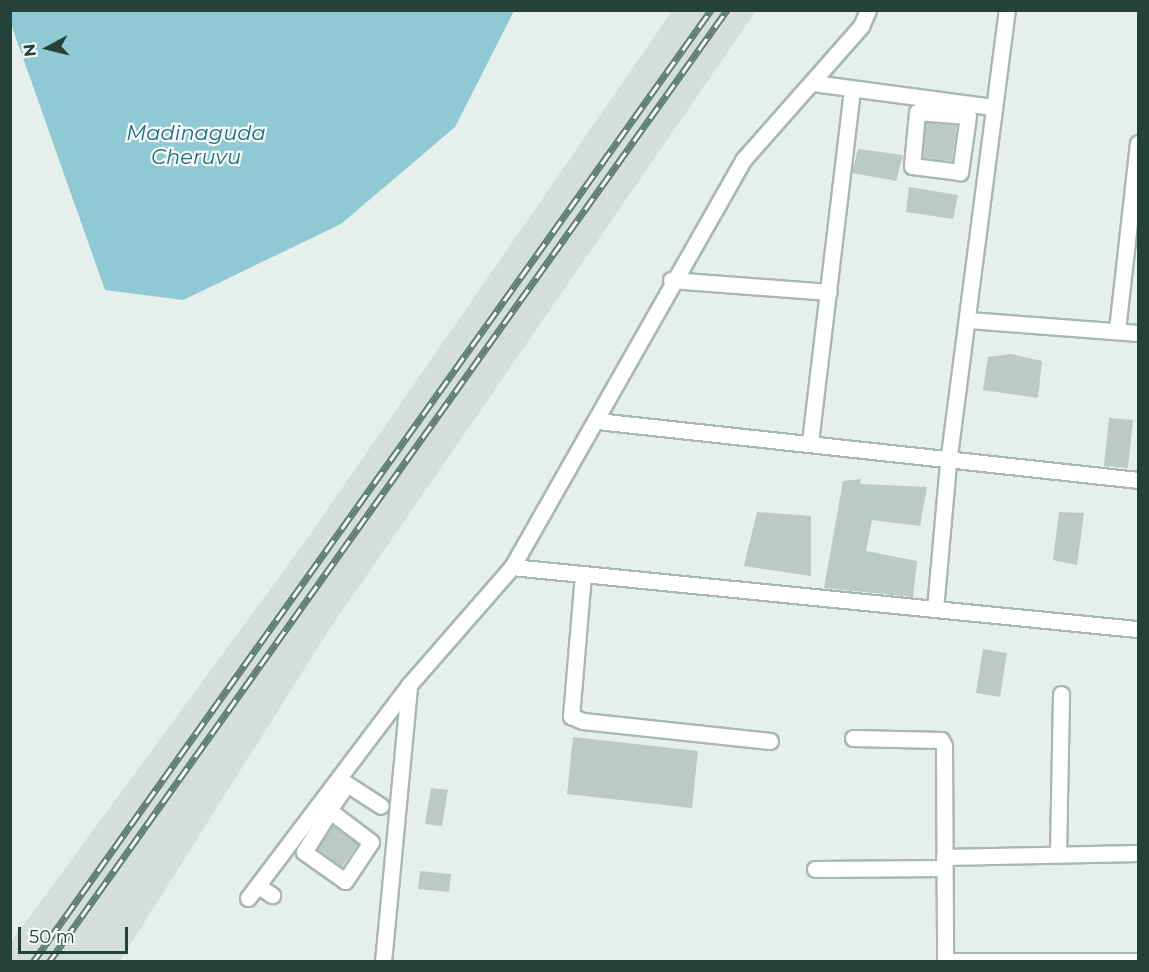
<!DOCTYPE html>
<html>
<head>
<meta charset="utf-8">
<style>
  body { margin:0 }
  #map { position:relative; width:1149px; height:972px; overflow:hidden; background:#e6efeb; font-family:Montserrat,sans-serif }
  div>[style] { position:absolute }
  .built>* { inset:0; background:#d4dfda }
  .water>* { inset:0; background:#8ec9d4 }
  .building>* { inset:0; background:#bbcac4 }
  .roads { filter:drop-shadow(2px 0 #a8b8b2) drop-shadow(-2px 0 #a8b8b2) drop-shadow(0 2px #a8b8b2) drop-shadow(0 -2px #a8b8b2) }
  .minor>* { height:15px; margin:-7.5px; padding:0 7.5px; transform-origin:7.5px; border-radius:7.5px; background:#fff }
  .rail>* { height:7px; margin-top:-3.5px; transform-origin:0; background:repeating-linear-gradient(90deg,#f7fbf9 0 14px,#5f7d75 0 28px); box-sizing:border-box; border-block:2px solid #5f7d75 }
  span { translate:-50% -50%; white-space:nowrap; text-align:center; line-height:1.15; -webkit-text-stroke:4.5px #f7fbf9; paint-order:stroke }
  .water-label { font-size:21px; color:#1c6f80; font-style:italic }
  .frame { position:absolute; inset:0; border:12px solid #24423a; pointer-events:none }
  .north { position:absolute; left:18px; top:18px; width:60px; height:60px; -webkit-text-stroke:4px #f7fbf9; paint-order:stroke; rotate:263deg; font-size:16px; font-weight:700; line-height:24px; text-align:center; color:#24423a }
  .north::after { content:''; display:block; margin:auto; width:21px; height:27px; background:#24423a; clip-path:polygon(50% 0,100% 100%,50% 72%,0 100%) }
  .scale { position:absolute; left:18px; top:927px; width:110px; height:27px; box-sizing:border-box; border:3px solid #24423a; border-top:0; padding-left:8px; font-size:18px; line-height:21px; white-space:nowrap; color:#24423a; -webkit-text-stroke:4px #f7fbf9; paint-order:stroke }
</style>
</head>
<body>
<div id="map">
  <div class="built">
    <div style="clip-path:polygon(672px 11px,756px 11px,327px 633px,120px 961px,11px 961px,11px 942px,302px 546px)"></div>
  </div>
  <div class="water">
    <div style="clip-path:polygon(10px 11px,11px 10px,514px 11px,455px 127px,341px 224px,183px 300px,105px 290px,11px 24px)"></div>
  </div>
  <div class="building">
    <div style="clip-path:polygon(926px 122px,957px 125px,952px 161px,923px 158px)"></div>
    <div style="clip-path:polygon(858px 149px,903px 155px,896px 181px,852px 173px)"></div>
    <div style="clip-path:polygon(909px 187px,958px 195px,953px 219px,906px 212px)"></div>
    <div style="clip-path:polygon(1011px 354px,1042px 361px,1038px 398px,983px 390px,988px 357px)"></div>
    <div style="clip-path:polygon(1109px 418px,1133px 420px,1128px 468px,1104px 466px)"></div>
    <div style="clip-path:polygon(861px 479px,860px 484px,927px 487px,920px 526px,872px 520px,866px 551px,917px 561px,913px 597px,824px 588px,843px 481px)"></div>
    <div style="clip-path:polygon(757px 512px,811px 516px,811px 576px,744px 566px)"></div>
    <div style="clip-path:polygon(1059px 512px,1084px 513px,1077px 565px,1053px 560px)"></div>
    <div style="clip-path:polygon(983px 649px,1007px 653px,1000px 697px,976px 693px)"></div>
    <div style="clip-path:polygon(573px 737px,698px 751px,692px 808px,567px 794px)"></div>
    <div style="clip-path:polygon(431px 788px,448px 790px,442px 826px,425px 824px)"></div>
    <div style="clip-path:polygon(333px 825px,358px 844px,342px 867px,317px 849px)"></div>
    <div style="clip-path:polygon(420px 871px,451px 874px,449px 892px,418px 889px)"></div>
  </div>
  <div class="roads">
    <div class="minor">
      <div style="left:813px;top:83px;width:183px;rotate:7.6deg"></div>
      <div style="left:917px;top:112px;width:51px;rotate:4.5deg"></div>
      <div style="left:968px;top:116px;width:57px;rotate:98.1deg"></div>
      <div style="left:960px;top:172px;width:48px;rotate:-172.9deg"></div>
      <div style="left:912px;top:166px;width:54px;rotate:-84.7deg"></div>
      <div style="left:671px;top:280px;width:158px;rotate:4.3deg"></div>
      <div style="left:969px;top:320px;width:169px;rotate:4.4deg"></div>
      <div style="left:1117px;top:330px;width:188px;rotate:-83.6deg"></div>
      <div style="left:597px;top:421px;width:544px;rotate:6.22deg"></div>
      <div style="left:810px;top:442px;width:355px;rotate:-83.2deg"></div>
      <div style="left:512px;top:567px;width:627px;rotate:5.67deg"></div>
      <div style="left:583px;top:574px;width:143px;rotate:94.8deg"></div>
      <div style="left:571px;top:716px;width:13px;rotate:23deg"></div>
      <div style="left:583px;top:721px;width:188px;rotate:6.1deg"></div>
      <div style="left:935px;top:609px;width:147px;rotate:-84.9deg"></div>
      <div style="left:948px;top:463px;width:457px;rotate:-82.6deg"></div>
      <div style="left:853px;top:738px;width:88px;rotate:1.3deg"></div>
      <div style="left:941px;top:740px;width:7px;rotate:63deg"></div>
      <div style="left:944px;top:746px;width:216px;rotate:89.7deg"></div>
      <div style="left:333px;top:804px;width:24px;rotate:-55deg"></div>
      <div style="left:347px;top:784px;width:40px;rotate:32.9deg"></div>
      <div style="left:330px;top:811px;width:51px;rotate:37.1deg"></div>
      <div style="left:371px;top:842px;width:47px;rotate:123.7deg"></div>
      <div style="left:345px;top:881px;width:50px;rotate:-144.7deg"></div>
      <div style="left:304px;top:852px;width:49px;rotate:-57.6deg"></div>
      <div style="left:1058px;top:853px;width:159px;rotate:-88.9deg"></div>
      <div style="left:944px;top:857px;width:194px;rotate:-1.2deg"></div>
      <div style="left:815px;top:869px;width:129px;rotate:-0.4deg"></div>
      <div style="left:258px;top:886px;width:17px;rotate:33deg"></div>
      <div style="left:248px;top:898px;width:267px;rotate:-52.9deg"></div>
      <div style="left:409px;top:685px;width:157px;rotate:-48.9deg"></div>
      <div style="left:512px;top:567px;width:468px;rotate:-60.4deg"></div>
      <div style="left:743px;top:160px;width:179px;rotate:-48.6deg"></div>
      <div style="left:861px;top:26px;width:17px;rotate:-66deg"></div>
      <div style="left:945px;top:961px;width:193px"></div>
      <div style="left:383px;top:962px;width:278px;rotate:-84.6deg"></div>
    </div>
  </div>
  <div class="rail">
    <div style="left:33px;top:962px;width:1169px;rotate:-54.54deg"></div>
    <div style="left:49px;top:962px;width:1169px;rotate:-54.54deg"></div>
  </div>
  <div class="water-label">
    <span style="left:196px;top:145px">Madinaguda<br>Cheruvu</span>
  </div>
  <div class="frame"></div>
  <div class="north">N</div>
  <div class="scale">50 m</div>
</div>
</body>
</html>
